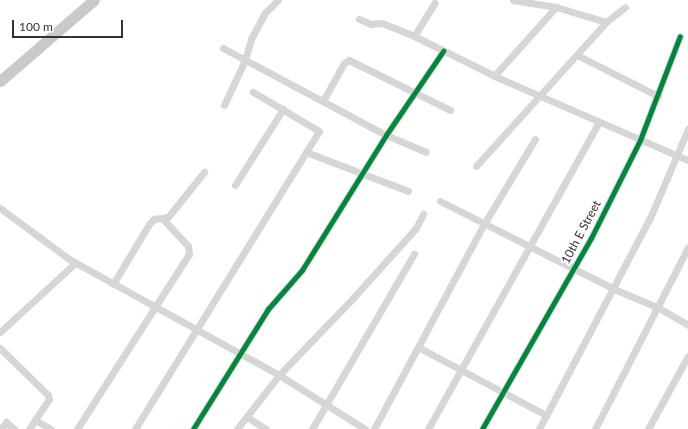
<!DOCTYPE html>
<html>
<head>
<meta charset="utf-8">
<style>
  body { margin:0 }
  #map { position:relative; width:688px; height:429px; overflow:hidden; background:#fff; font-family:Lato,sans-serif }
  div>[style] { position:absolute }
  .minor>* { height:7px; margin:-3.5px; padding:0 3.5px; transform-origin:3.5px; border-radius:3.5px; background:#d6d6d6 }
  .primary>* { height:11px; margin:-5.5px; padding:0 5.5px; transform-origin:5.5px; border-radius:5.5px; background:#c9c9c9 }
  .cycleway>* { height:5px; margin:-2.5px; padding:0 2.5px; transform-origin:2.5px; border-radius:2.5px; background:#00873e }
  span { translate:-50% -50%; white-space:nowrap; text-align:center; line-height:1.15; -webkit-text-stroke:4px #fff; paint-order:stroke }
  .street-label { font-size:12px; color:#323232 }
  .scale { position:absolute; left:12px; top:20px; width:111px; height:18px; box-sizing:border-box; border:2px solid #323232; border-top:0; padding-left:5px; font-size:12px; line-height:14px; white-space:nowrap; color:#323232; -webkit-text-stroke:3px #fff; paint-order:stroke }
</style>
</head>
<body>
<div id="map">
  <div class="minor">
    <div style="left:513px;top:0;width:44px;rotate:9.2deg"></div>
    <div style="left:556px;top:7px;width:52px;rotate:16.7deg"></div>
    <div style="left:359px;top:19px;width:13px;rotate:23deg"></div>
    <div style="left:371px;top:24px;width:11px;rotate:-5deg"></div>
    <div style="left:382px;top:23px;width:35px;rotate:22deg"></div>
    <div style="left:414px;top:36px;width:95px;rotate:26.3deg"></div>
    <div style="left:499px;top:78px;width:206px;rotate:23.5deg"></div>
    <div style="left:414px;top:36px;width:39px;rotate:-58deg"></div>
    <div style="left:223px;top:48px;width:185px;rotate:28.1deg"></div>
    <div style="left:386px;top:135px;width:43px;rotate:23deg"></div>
    <div style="left:577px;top:55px;width:91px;rotate:26.8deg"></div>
    <div style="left:494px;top:76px;width:93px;rotate:-48.1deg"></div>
    <div style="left:323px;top:101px;width:43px;rotate:-61.1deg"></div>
    <div style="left:344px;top:63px;width:6px;rotate:-31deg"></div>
    <div style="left:349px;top:60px;width:113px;rotate:26.3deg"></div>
    <div style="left:224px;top:105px;width:50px;rotate:-65deg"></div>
    <div style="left:245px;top:60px;width:22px;rotate:-74deg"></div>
    <div style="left:251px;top:39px;width:30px;rotate:-62deg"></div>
    <div style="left:265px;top:13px;width:18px;rotate:-45deg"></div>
    <div style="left:306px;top:152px;width:109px;rotate:20.9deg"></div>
    <div style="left:476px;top:166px;width:194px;rotate:-47.9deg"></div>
    <div style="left:606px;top:22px;width:24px;rotate:-38deg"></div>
    <div style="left:235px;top:185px;width:90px;rotate:-57.7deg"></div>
    <div style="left:440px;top:201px;width:195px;rotate:26.8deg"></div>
    <div style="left:614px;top:289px;width:49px;rotate:22.9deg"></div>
    <div style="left:659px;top:308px;width:34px;rotate:30deg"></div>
    <div style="left:0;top:208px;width:86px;rotate:36.5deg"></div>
    <div style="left:69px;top:259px;width:240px;rotate:28.9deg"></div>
    <div style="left:279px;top:375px;width:102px;rotate:32.1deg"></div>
    <div style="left:113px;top:284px;width:70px;rotate:-59deg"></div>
    <div style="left:149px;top:224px;width:7px;rotate:-45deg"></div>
    <div style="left:154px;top:219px;width:14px;rotate:-8deg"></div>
    <div style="left:168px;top:217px;width:58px;rotate:-51.3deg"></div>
    <div style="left:0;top:332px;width:102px;rotate:-42.6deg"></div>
    <div style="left:418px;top:347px;width:140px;rotate:28deg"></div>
    <div style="left:0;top:348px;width:67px;rotate:44.4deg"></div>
    <div style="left:48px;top:395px;width:4px;rotate:76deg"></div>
    <div style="left:49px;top:399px;width:25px;rotate:124deg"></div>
    <div style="left:35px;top:420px;width:18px;rotate:29deg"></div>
    <div style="left:247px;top:417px;width:22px;rotate:32deg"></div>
    <div style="left:1px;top:429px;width:9px;rotate:-54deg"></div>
    <div style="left:6px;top:422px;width:11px;rotate:41deg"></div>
    <div style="left:29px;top:429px;width:11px;rotate:-56deg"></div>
    <div style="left:77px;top:429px;width:208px;rotate:-57.4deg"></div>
    <div style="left:189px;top:254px;width:8px;rotate:-97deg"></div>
    <div style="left:188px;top:246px;width:37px;rotate:-133deg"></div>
    <div style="left:135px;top:429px;width:350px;rotate:-58.3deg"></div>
    <div style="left:319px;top:131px;width:77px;rotate:-149.4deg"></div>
    <div style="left:193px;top:429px;width:142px;rotate:-58deg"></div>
    <div style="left:268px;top:309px;width:52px;rotate:-48.9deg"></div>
    <div style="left:302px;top:270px;width:159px;rotate:-58.1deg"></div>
    <div style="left:386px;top:135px;width:102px;rotate:-55.8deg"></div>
    <div style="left:237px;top:429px;width:68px;rotate:-52.1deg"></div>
    <div style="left:279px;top:375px;width:107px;rotate:-46.1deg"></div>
    <div style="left:353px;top:298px;width:94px;rotate:-48deg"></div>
    <div style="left:416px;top:228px;width:16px;rotate:-63deg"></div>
    <div style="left:312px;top:429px;width:203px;rotate:-59.8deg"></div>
    <div style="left:374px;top:429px;width:233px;rotate:-61.8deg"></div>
    <div style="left:484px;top:224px;width:99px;rotate:-59deg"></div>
    <div style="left:428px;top:429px;width:350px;rotate:-60.9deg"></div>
    <div style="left:482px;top:429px;width:220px;rotate:-60.3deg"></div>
    <div style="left:591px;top:238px;width:110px;rotate:-63.4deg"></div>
    <div style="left:640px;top:140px;width:111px;rotate:-69deg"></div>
    <div style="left:539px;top:429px;width:238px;rotate:-62.3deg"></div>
    <div style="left:650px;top:218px;width:97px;rotate:-66.9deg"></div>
    <div style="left:595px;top:429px;width:204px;rotate:-62.9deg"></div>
    <div style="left:648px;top:429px;width:83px;rotate:-61.3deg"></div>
  </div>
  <div class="primary">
    <div style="left:0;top:81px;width:124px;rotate:-40.8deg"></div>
  </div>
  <div class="cycleway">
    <div style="left:193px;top:429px;width:142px;rotate:-58deg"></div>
    <div style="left:268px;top:309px;width:52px;rotate:-48.9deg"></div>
    <div style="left:302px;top:270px;width:159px;rotate:-58.1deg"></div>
    <div style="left:386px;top:135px;width:102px;rotate:-55.8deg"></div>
    <div style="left:482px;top:429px;width:220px;rotate:-60.3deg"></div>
    <div style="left:591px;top:238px;width:110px;rotate:-63.4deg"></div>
    <div style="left:640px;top:140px;width:111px;rotate:-69deg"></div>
  </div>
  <div class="street-label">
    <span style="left:581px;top:232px;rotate:-62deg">10th E Street</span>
  </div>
  <div class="scale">100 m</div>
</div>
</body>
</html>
